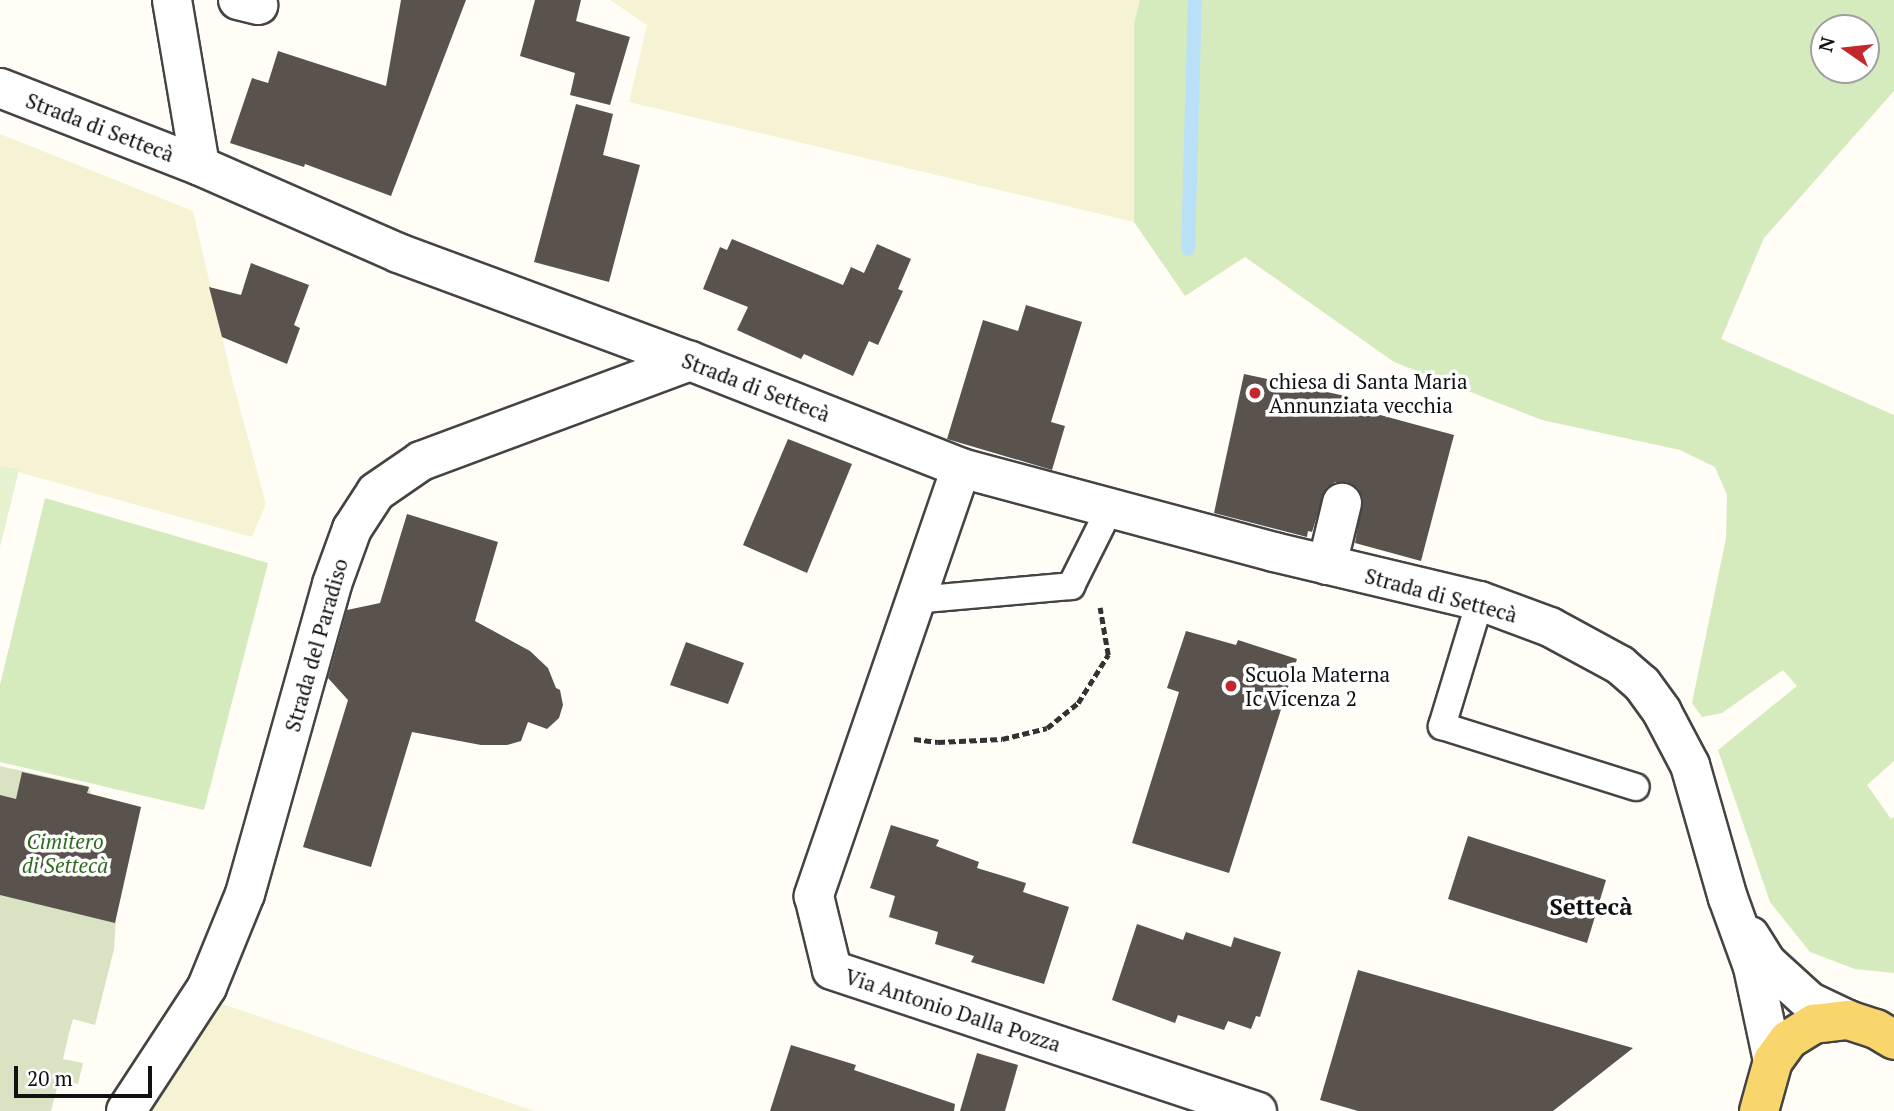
<!DOCTYPE html>
<html>
<head>
<meta charset="utf-8">
<style>
  body { margin:0 }
  #map { position:relative; width:1894px; height:1111px; overflow:hidden; background:#fffdf5; font-family:"PT Serif",serif }
  div>[style] { position:absolute }
  .farmland>* { inset:0; background:#f6f3d4 }
  .green>* { inset:0; background:#d5ebbd }
  .cemetery>* { inset:0; background:#d9e3c4 }
  .pitch>* { inset:0; background:#e6f2cf }
  .stream>* { height:14px; margin:-7px; padding:0 7px; transform-origin:7px; border-radius:7px; background:#b9e0f7 }
  .building>* { inset:0; background:#5a524d }
  .path>* { height:4.5px; margin-top:-2.25px; transform-origin:0; background:repeating-linear-gradient(90deg,#333 0 7px,transparent 0 10.5px) }
  .roads { filter:drop-shadow(2px 0 #444) drop-shadow(-2px 0 #444) drop-shadow(0 2px #444) drop-shadow(0 -2px #444) }
  .service>* { height:26px; margin:-13px; padding:0 13px; transform-origin:13px; border-radius:13px; background:#fff }
  .minor>* { height:38px; margin:-19px; padding:0 19px; transform-origin:19px; border-radius:19px; background:#fff }
  .primary>* { height:38px; margin:-19px; padding:0 19px; transform-origin:19px; border-radius:19px; background:#f9d66b }
  .dots>* { width:19px; height:19px; translate:-50% -50%; box-sizing:border-box; border:4px solid #fff; border-radius:50% }
  span { translate:-50% -50%; white-space:nowrap; text-align:center; line-height:1.15; -webkit-text-stroke:7px #fff; paint-order:stroke }
  .street-label { font-size:21px; color:#111 }
  .poi-label { font-size:21px; color:#111 }
  .left { translate:0 -50%; text-align:left }
  .park-label { font-size:21px; color:#2f6b1f; font-style:italic }
  .quarter-label { font-size:24px; color:#111; font-weight:700 }
  .north { position:absolute; left:1810px; top:14px; width:70px; height:70px; box-sizing:border-box; background:#fff; border:2px solid #a0a0a0; border-radius:50%; rotate:284deg; font-size:19px; font-weight:700; line-height:28px; text-align:center; color:#111 }
  .north::after { content:''; display:block; margin:auto; width:24px; height:32px; background:#c4262e; clip-path:polygon(50% 0,100% 100%,50% 72%,0 100%) }
  .scale { position:absolute; left:14px; top:1066px; width:138px; height:32px; box-sizing:border-box; border:4px solid #111; border-top:0; padding-left:9px; font-size:21px; line-height:24px; white-space:nowrap; color:#111; -webkit-text-stroke:5px #fff; paint-order:stroke }
</style>
</head>
<body>
<div id="map">
  <div class="farmland">
    <div style="clip-path:polygon(610px 0,1140px 0,1134px 23px,1134px 222px,629px 102px,647px 25px)"></div>
    <div style="clip-path:polygon(0 134px,193px 211px,232px 379px,266px 504px,252px 537px,0 467px)"></div>
    <div style="clip-path:polygon(211px 1000px,534px 1111px,139px 1111px)"></div>
  </div>
  <div class="green">
    <div style="clip-path:polygon(evenodd,1140px 0,1894px 0,1894px 91px,1764px 238px,1721px 339px,1894px 415px,1894px 761px,1867px 785px,1891px 819px,1894px 817px,1894px 973px,1855px 969px,1810px 952px,1770px 902px,1718px 750px,1797px 686px,1783px 670px,1722px 713px,1702px 717px,1692px 703px,1726px 538px,1727px 495px,1715px 467px,1680px 450px,1542px 420px,1394px 362px,1245px 257px,1185px 296px,1134px 222px,1134px 23px,1140px 0,1866px 28px,1866px 70px,1824px 70px,1824px 28px,1866px 28px)"></div>
    <div style="clip-path:polygon(45px 498px,268px 563px,204px 810px,0 762px,0 685px)"></div>
  </div>
  <div class="cemetery">
    <div style="clip-path:polygon(0 766px,89px 786px,91px 794px,141px 807px,116px 917px,114px 949px,95px 1025px,73px 1019px,69px 1033px,63px 1059px,83px 1063px,78px 1084px,59px 1080px,51px 1111px,0 1111px)"></div>
  </div>
  <div class="pitch">
    <div style="clip-path:polygon(0 466px,19px 470px,0 547px)"></div>
  </div>
  <div class="stream">
    <div style="left:1188px;top:249px;width:249px;rotate:-88.4deg"></div>
  </div>
  <div class="building">
    <div style="clip-path:polygon(401px 0,466px 0,391px 196px,305px 164px,304px 167px,230px 143px,252px 78px,268px 83px,278px 51px,386px 86px)"></div>
    <div style="clip-path:polygon(535px 0,581px 0,576px 21px,630px 37px,610px 105px,570px 95px,575px 73px,520px 56px)"></div>
    <div style="clip-path:polygon(576px 104px,613px 114px,603px 155px,640px 165px,609px 282px,534px 262px)"></div>
    <div style="clip-path:polygon(732px 239px,843px 285px,851px 267px,864px 273px,877px 244px,911px 259px,898px 289px,903px 291px,878px 345px,869px 341px,853px 376px,804px 354px,801px 359px,737px 330px,748px 307px,703px 289px,720px 247px,727px 250px)"></div>
    <div style="clip-path:polygon(251px 263px,309px 285px,294px 325px,300px 328px,287px 364px,222px 337px,209px 287px,241px 295px)"></div>
    <div style="clip-path:polygon(1026px 305px,1082px 322px,1051px 422px,1065px 426px,1052px 470px,947px 439px,983px 320px,1018px 331px)"></div>
    <div style="clip-path:polygon(1244px 374px,1350px 397px,1347px 406px,1454px 435px,1421px 561px,1355px 543px,1363px 498px,1358px 488px,1346px 482px,1335px 482px,1326px 488px,1312px 532px,1308px 531px,1307px 537px,1214px 513px)"></div>
    <div style="clip-path:polygon(788px 439px,852px 464px,807px 573px,743px 545px)"></div>
    <div style="clip-path:polygon(407px 514px,498px 542px,475px 621px,530px 651px,548px 668px,556px 688px,560px 690px,563px 705px,559px 718px,547px 729px,528px 722px,521px 741px,507px 745px,481px 745px,412px 732px,371px 867px,303px 847px,348px 700px,328px 678px,347px 610px,380px 603px)"></div>
    <div style="clip-path:polygon(1186px 631px,1236px 645px,1238px 640px,1297px 659px,1229px 873px,1132px 843px,1179px 692px,1167px 688px)"></div>
    <div style="clip-path:polygon(686px 642px,744px 663px,728px 704px,670px 685px)"></div>
    <div style="clip-path:polygon(22px 772px,89px 787px,87px 793px,141px 807px,115px 923px,0 895px,0 795px,16px 799px)"></div>
    <div style="clip-path:polygon(891px 825px,939px 840px,936px 846px,979px 862px,977px 868px,1026px 883px,1023px 892px,1069px 907px,1044px 984px,971px 962px,974px 956px,935px 944px,938px 932px,889px 917px,895px 896px,870px 888px)"></div>
    <div style="clip-path:polygon(1468px 836px,1606px 880px,1587px 943px,1448px 899px)"></div>
    <div style="clip-path:polygon(1137px 924px,1183px 940px,1186px 932px,1231px 947px,1234px 937px,1281px 952px,1260px 1017px,1256px 1016px,1251px 1029px,1228px 1021px,1224px 1030px,1178px 1015px,1175px 1023px,1112px 1000px)"></div>
    <div style="clip-path:polygon(1358px 970px,1467px 1001px,1633px 1048px,1553px 1111px,1358px 1111px,1320px 1100px)"></div>
    <div style="clip-path:polygon(791px 1045px,856px 1065px,854px 1070px,955px 1104px,954px 1111px,770px 1111px)"></div>
    <div style="clip-path:polygon(977px 1053px,1018px 1065px,1005px 1111px,960px 1111px)"></div>
  </div>
  <div class="path">
    <div style="left:914px;top:739px;width:24px;rotate:7deg"></div>
    <div style="left:938px;top:742px;width:64px;rotate:-2.7deg"></div>
    <div style="left:1002px;top:739px;width:46px;rotate:-13.7deg"></div>
    <div style="left:1047px;top:728px;width:40px;rotate:-39deg"></div>
    <div style="left:1078px;top:703px;width:57px;rotate:-58deg"></div>
    <div style="left:1108px;top:655px;width:48px;rotate:-99.7deg"></div>
  </div>
  <div class="roads">
    <div class="service">
      <div style="left:915px;top:600px;width:157px;rotate:-5.1deg"></div>
      <div style="left:1071px;top:586px;width:87px;rotate:-63.4deg"></div>
      <div style="left:1480px;top:601px;width:131px;rotate:106.9deg"></div>
      <div style="left:1442px;top:726px;width:203px;rotate:17.5deg"></div>
    </div>
    <div class="minor">
      <div style="left:172px;top:0;width:168px;rotate:80.4deg"></div>
      <div style="left:238px;top:0;width:21px;rotate:14deg"></div>
      <div style="left:0;top:88px;width:215px;rotate:21.3deg"></div>
      <div style="left:200px;top:166px;width:216px;rotate:23.7deg"></div>
      <div style="left:398px;top:253px;width:311px;rotate:20.3deg"></div>
      <div style="left:690px;top:361px;width:291px;rotate:21.5deg"></div>
      <div style="left:961px;top:468px;width:324px;rotate:15deg"></div>
      <div style="left:1274px;top:552px;width:212px;rotate:13.4deg"></div>
      <div style="left:1480px;top:601px;width:75px;rotate:20.4deg"></div>
      <div style="left:1550px;top:627px;width:80px;rotate:28.5deg"></div>
      <div style="left:1620px;top:665px;width:29px;rotate:41deg"></div>
      <div style="left:1642px;top:684px;width:34px;rotate:54deg"></div>
      <div style="left:1662px;top:712px;width:60px;rotate:62.2deg"></div>
      <div style="left:1690px;top:765px;width:138px;rotate:74.1deg"></div>
      <div style="left:1728px;top:898px;width:73px;rotate:70.1deg"></div>
      <div style="left:1753px;top:967px;width:96px;rotate:78deg"></div>
      <div style="left:961px;top:468px;width:453px;rotate:109deg"></div>
      <div style="left:814px;top:896px;width:76px;rotate:76.3deg"></div>
      <div style="left:832px;top:970px;width:448px;rotate:18.4deg"></div>
      <div style="left:1327px;top:565px;width:64px;rotate:-76.4deg"></div>
      <div style="left:1750px;top:936px;width:31px;rotate:58deg"></div>
      <div style="left:1766px;top:962px;width:59px;rotate:42.3deg"></div>
      <div style="left:1810px;top:1002px;width:42px;rotate:25.3deg"></div>
      <div style="left:126px;top:1111px;width:148px;rotate:-56.8deg"></div>
      <div style="left:207px;top:987px;width:100px;rotate:-67.8deg"></div>
      <div style="left:245px;top:894px;width:322px;rotate:-74.3deg"></div>
      <div style="left:332px;top:584px;width:59px;rotate:-70deg"></div>
      <div style="left:352px;top:529px;width:44px;rotate:-57deg"></div>
      <div style="left:376px;top:492px;width:55px;rotate:-34.6deg"></div>
      <div style="left:421px;top:461px;width:287px;rotate:-20.4deg"></div>
    </div>
    <div class="primary">
      <div style="left:1759px;top:1111px;width:52px;rotate:-74.4deg"></div>
      <div style="left:1773px;top:1061px;width:26px;rotate:-54deg"></div>
      <div style="left:1788px;top:1040px;width:31px;rotate:-32deg"></div>
      <div style="left:1814px;top:1024px;width:34px;rotate:-7deg"></div>
      <div style="left:1848px;top:1020px;width:29px;rotate:18deg"></div>
      <div style="left:1876px;top:1029px;width:21px;rotate:31deg"></div>
    </div>
  </div>
  <div class="dots">
    <div style="left:1255px;top:393px;background:#c4262e"></div>
    <div style="left:1231px;top:686px;background:#c4262e"></div>
  </div>
  <div class="street-label">
    <span style="left:100px;top:127px;rotate:21deg">Strada di Settecà</span>
    <span style="left:756px;top:387px;rotate:21deg">Strada di Settecà</span>
    <span style="left:1441px;top:595px;rotate:15deg">Strada di Settecà</span>
    <span style="left:316px;top:645px;rotate:-74deg">Strada del Paradiso</span>
    <span style="left:953px;top:1010px;rotate:18deg">Via Antonio Dalla Pozza</span>
  </div>
  <div class="poi-label">
    <span class="left" style="left:1269px;top:393px">chiesa di Santa Maria<br>Annunziata vecchia</span>
    <span class="left" style="left:1245px;top:686px">Scuola Materna<br>Ic Vicenza 2</span>
  </div>
  <div class="park-label">
    <span style="left:65px;top:853px">Cimitero<br>di Settecà</span>
  </div>
  <div class="quarter-label">
    <span style="left:1591px;top:907px">Settecà</span>
  </div>
  <div class="north">N</div>
  <div class="scale">20 m</div>
</div>
</body>
</html>
